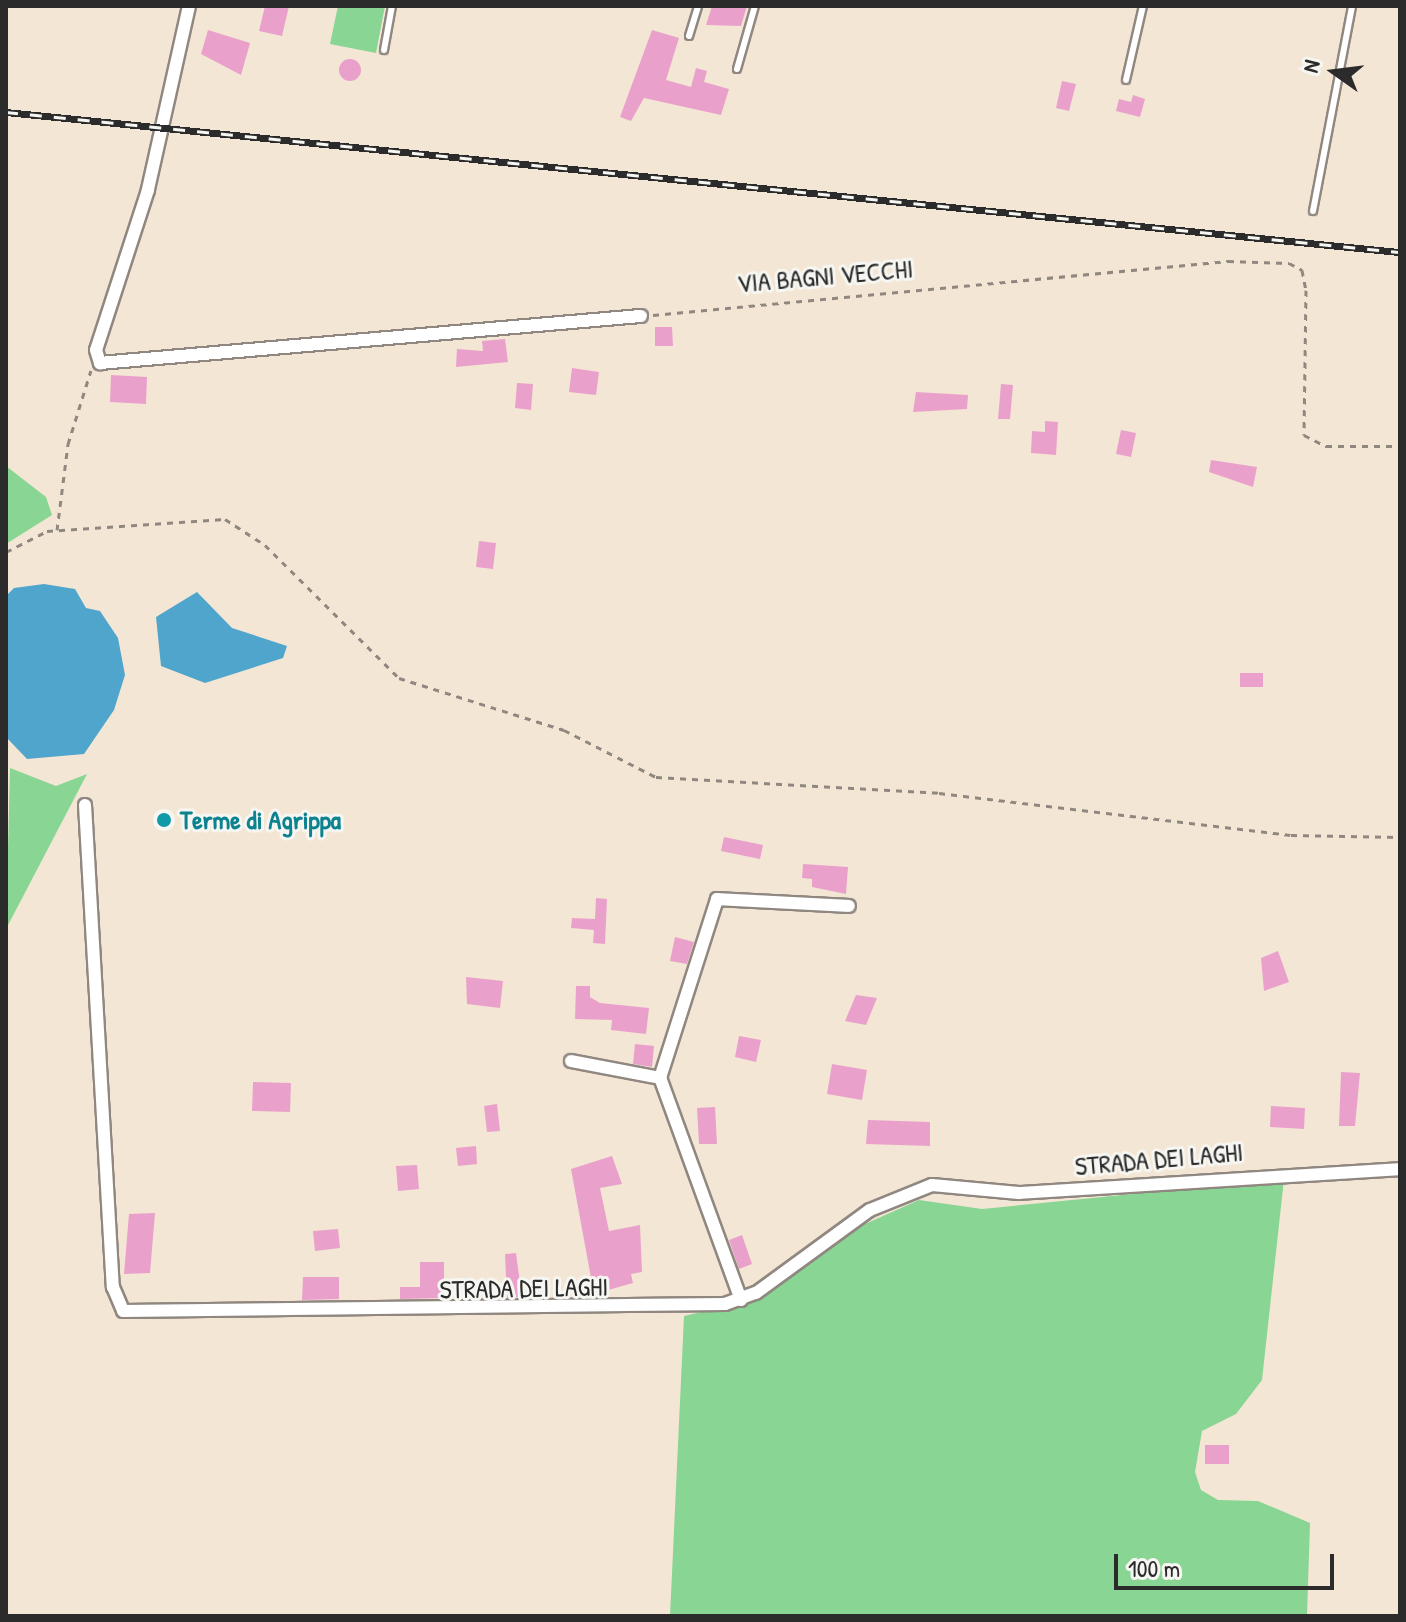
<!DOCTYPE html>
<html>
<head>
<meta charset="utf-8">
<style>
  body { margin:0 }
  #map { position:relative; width:1406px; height:1622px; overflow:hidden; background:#f4e6d4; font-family:"Patrick Hand",sans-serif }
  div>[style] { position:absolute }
  .green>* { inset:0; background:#89d593 }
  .water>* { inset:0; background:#4fa5cb }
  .building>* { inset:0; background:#e9a1cc }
  .round { border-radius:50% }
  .path>* { height:3px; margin-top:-1.5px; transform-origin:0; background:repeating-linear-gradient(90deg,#908880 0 6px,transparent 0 12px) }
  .roads { filter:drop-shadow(2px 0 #908880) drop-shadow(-2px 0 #908880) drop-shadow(0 2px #908880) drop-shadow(0 -2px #908880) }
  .lane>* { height:6px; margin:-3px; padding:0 3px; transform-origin:3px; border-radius:3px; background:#fff }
  .street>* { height:12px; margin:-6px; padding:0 6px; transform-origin:6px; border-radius:6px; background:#fff }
  .rail>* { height:7px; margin-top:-3.5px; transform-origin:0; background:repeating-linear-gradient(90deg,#f6f6f2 0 12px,#2b2b2b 0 24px); box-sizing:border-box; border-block:2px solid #2b2b2b }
  .dots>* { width:22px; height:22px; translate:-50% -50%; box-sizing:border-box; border:4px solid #f6f6f2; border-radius:50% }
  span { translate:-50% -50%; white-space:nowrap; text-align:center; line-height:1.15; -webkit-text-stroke:6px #f6f6f2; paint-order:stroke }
  .street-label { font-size:26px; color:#2b2b2b }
  .culture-label { font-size:26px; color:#0d838f; font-weight:700 }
  .left { translate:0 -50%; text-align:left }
  .frame { position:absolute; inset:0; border:8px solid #2b2b2b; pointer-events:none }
  .north { position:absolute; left:1294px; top:32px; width:80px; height:80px; -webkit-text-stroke:6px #f6f6f2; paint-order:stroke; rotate:284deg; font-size:22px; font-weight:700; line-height:32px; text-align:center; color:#2b2b2b }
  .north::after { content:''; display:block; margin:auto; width:28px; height:36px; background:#2b2b2b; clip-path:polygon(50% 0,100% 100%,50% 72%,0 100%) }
  .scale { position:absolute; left:1114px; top:1554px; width:220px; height:36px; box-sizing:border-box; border:4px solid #2b2b2b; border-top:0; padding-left:10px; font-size:24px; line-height:28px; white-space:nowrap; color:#2b2b2b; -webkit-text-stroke:6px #f6f6f2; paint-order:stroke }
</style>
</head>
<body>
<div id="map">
  <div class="green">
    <div style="clip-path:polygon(338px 6px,385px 6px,376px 53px,330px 44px)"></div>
    <div style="clip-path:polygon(6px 466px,46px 497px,52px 515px,6px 544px)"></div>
    <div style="clip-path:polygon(10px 768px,56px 786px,87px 774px,6px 929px)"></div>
    <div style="clip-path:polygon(1284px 1179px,1262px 1380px,1236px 1414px,1202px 1431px,1195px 1472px,1201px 1490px,1218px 1500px,1258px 1501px,1310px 1523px,1307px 1616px,670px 1616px,684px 1316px,759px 1299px,856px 1228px,919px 1200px,982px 1209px)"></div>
  </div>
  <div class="water">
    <div style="clip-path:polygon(44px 584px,75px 589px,86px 608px,100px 611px,118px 638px,125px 675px,114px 710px,84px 754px,27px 759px,6px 737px,6px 596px,14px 588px)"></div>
    <div style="clip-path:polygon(197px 592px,232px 628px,287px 646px,283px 658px,205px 683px,161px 666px,156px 617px)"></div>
  </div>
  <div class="building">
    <div style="clip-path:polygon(265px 6px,289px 6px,282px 36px,259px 31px)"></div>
    <div style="clip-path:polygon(712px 6px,747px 6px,741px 26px,706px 25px)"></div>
    <div style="clip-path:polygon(208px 30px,250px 43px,241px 75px,201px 54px)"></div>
    <div style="clip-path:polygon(652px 30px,679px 38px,666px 80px,691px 87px,696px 68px,707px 71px,704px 82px,729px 89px,721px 115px,644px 98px,631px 121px,620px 117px)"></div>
    <div class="round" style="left:339px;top:59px;width:22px;height:22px"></div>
    <div style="clip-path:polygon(1062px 81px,1076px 84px,1069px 111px,1056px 108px)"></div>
    <div style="clip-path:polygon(1133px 95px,1145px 99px,1140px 117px,1116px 111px,1119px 99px,1131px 102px)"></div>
    <div style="clip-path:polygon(655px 327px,672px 327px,673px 346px,655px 346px)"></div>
    <div style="clip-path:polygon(505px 339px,508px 362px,456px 367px,457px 349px,483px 351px,482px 341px)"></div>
    <div style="clip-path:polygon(572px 368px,599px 372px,596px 395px,569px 392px)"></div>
    <div style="clip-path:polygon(111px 375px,147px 377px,146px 404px,110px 402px)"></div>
    <div style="clip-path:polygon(517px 383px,533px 384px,531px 410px,515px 408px)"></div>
    <div style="clip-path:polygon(1001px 384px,1013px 385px,1010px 419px,998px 419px)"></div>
    <div style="clip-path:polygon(916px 392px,968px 395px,967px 409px,913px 412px)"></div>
    <div style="clip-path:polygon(1045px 421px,1058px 422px,1056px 455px,1031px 453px,1032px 431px,1045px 432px)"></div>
    <div style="clip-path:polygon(1121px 430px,1136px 433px,1131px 457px,1116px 454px)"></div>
    <div style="clip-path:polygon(1211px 460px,1257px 467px,1253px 487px,1209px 472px)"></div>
    <div style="clip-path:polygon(479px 541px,496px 543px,493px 569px,476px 567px)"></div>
    <div style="clip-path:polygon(1240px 673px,1263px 673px,1263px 687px,1240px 687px)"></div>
    <div style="clip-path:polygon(724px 837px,763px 845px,760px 859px,721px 851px)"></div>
    <div style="clip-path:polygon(803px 864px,848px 867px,846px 894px,812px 887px,812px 879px,802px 878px)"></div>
    <div style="clip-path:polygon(596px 898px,607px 899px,605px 944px,593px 943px,594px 930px,571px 928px,572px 918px,595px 919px)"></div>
    <div style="clip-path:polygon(675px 937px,694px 942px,687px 964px,670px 961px)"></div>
    <div style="clip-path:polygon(1278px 951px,1289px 982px,1264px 991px,1261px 958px)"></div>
    <div style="clip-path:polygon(466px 977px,503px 981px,500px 1008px,467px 1004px)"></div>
    <div style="clip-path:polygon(576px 986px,590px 986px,590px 997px,600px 1003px,649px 1008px,646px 1034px,611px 1030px,612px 1020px,575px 1019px)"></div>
    <div style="clip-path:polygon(856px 995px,877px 998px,866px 1025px,845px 1021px)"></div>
    <div style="clip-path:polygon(739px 1036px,761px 1040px,756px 1062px,735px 1057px)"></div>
    <div style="clip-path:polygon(635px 1044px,654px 1046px,652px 1067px,633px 1064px)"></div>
    <div style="clip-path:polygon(832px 1064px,867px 1070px,862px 1100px,827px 1094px)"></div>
    <div style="clip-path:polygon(1341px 1072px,1360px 1073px,1355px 1126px,1339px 1126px)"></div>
    <div style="clip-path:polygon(253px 1082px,291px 1083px,290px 1112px,252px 1111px)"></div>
    <div style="clip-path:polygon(497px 1104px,500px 1131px,487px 1132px,484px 1106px)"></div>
    <div style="clip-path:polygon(1271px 1106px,1305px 1108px,1304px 1129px,1270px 1127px)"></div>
    <div style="clip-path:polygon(715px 1107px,717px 1144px,699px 1144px,697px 1108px)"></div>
    <div style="clip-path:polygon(868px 1120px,930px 1122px,930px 1146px,866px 1144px)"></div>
    <div style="clip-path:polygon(476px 1146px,477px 1164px,458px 1166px,456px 1148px)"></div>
    <div style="clip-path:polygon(612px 1156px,622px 1184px,600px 1188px,609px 1231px,640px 1225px,642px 1272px,631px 1274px,633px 1283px,594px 1294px,571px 1169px)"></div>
    <div style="clip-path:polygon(417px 1165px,419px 1189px,398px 1191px,396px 1166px)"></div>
    <div style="clip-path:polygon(155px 1213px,150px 1273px,124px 1274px,129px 1214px)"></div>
    <div style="clip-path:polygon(338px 1229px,340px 1248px,315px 1251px,313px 1231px)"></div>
    <div style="clip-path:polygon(742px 1235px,752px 1264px,739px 1269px,729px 1240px)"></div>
    <div style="clip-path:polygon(516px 1253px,522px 1297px,507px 1298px,505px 1254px)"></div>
    <div style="clip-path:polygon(420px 1262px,444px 1262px,444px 1298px,400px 1299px,400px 1287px,420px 1287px)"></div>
    <div style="clip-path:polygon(303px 1277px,339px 1277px,339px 1299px,302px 1300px)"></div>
    <div style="clip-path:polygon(1205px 1445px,1229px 1445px,1229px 1464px,1205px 1464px)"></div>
  </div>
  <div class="path">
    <div style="left:653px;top:315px;width:578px;rotate:-5.37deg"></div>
    <div style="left:1228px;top:261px;width:61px;rotate:1.9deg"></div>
    <div style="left:1289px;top:263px;width:15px;rotate:28deg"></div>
    <div style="left:1302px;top:270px;width:20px;rotate:79deg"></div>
    <div style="left:1306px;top:290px;width:145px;rotate:90.8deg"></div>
    <div style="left:1304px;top:435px;width:25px;rotate:27deg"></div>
    <div style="left:1326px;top:446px;width:74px"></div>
    <div style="left:57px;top:530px;width:87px;rotate:-82.7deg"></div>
    <div style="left:68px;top:444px;width:77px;rotate:-72.7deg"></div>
    <div style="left:6px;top:552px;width:46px;rotate:-27.1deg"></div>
    <div style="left:47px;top:531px;width:178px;rotate:-3.9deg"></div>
    <div style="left:225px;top:519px;width:48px;rotate:33deg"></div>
    <div style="left:265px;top:545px;width:189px;rotate:44.8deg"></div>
    <div style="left:399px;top:678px;width:173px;rotate:17.5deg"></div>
    <div style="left:564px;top:730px;width:103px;rotate:27.1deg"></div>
    <div style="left:656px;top:777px;width:283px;rotate:3.2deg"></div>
    <div style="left:939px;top:793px;width:354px;rotate:6.8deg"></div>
    <div style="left:1291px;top:835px;width:109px;rotate:1.1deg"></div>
  </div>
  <div class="roads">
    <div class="lane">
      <div style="left:689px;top:36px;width:31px;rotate:-73deg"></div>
      <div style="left:384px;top:50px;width:45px;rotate:-79.7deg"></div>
      <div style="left:737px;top:69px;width:66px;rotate:-74.1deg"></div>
      <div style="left:1126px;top:80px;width:76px;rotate:-77.1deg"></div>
      <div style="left:1313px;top:211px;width:209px;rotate:-79.2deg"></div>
    </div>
    <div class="street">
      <div style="left:189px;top:6px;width:189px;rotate:102.6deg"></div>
      <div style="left:148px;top:190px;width:168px;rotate:108deg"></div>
      <div style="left:96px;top:350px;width:14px;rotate:73deg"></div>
      <div style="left:100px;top:363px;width:543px;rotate:-4.97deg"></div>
      <div style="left:85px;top:805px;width:483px;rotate:86.7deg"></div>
      <div style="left:113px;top:1287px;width:26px;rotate:67deg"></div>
      <div style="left:123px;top:1311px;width:602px;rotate:-0.67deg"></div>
      <div style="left:725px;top:1304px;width:33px;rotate:-20deg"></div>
      <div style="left:756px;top:1293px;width:141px;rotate:-36.1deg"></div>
      <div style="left:870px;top:1210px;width:67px;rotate:-22deg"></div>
      <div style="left:932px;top:1185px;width:87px;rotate:5.3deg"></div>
      <div style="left:1019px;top:1193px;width:382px;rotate:-3.6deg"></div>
      <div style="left:571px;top:1061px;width:91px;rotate:10.8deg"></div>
      <div style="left:741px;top:1300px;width:236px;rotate:-110deg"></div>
      <div style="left:660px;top:1078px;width:188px;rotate:-72.3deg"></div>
      <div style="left:717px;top:899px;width:132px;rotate:3deg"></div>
    </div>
  </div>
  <div class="rail">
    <div style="left:6px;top:112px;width:1401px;rotate:5.74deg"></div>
  </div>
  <div class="dots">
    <div style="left:164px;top:820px;background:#0f9aa8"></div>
  </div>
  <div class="street-label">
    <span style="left:825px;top:276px;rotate:-5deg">VIA BAGNI VECCHI</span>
    <span style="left:1159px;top:1159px;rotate:-5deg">STRADA DEI LAGHI</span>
    <span style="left:524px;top:1288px;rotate:-1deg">STRADA DEI LAGHI</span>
  </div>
  <div class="culture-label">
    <span class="left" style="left:180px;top:820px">Terme di Agrippa</span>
  </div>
  <div class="frame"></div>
  <div class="north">N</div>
  <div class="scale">100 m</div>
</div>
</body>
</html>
